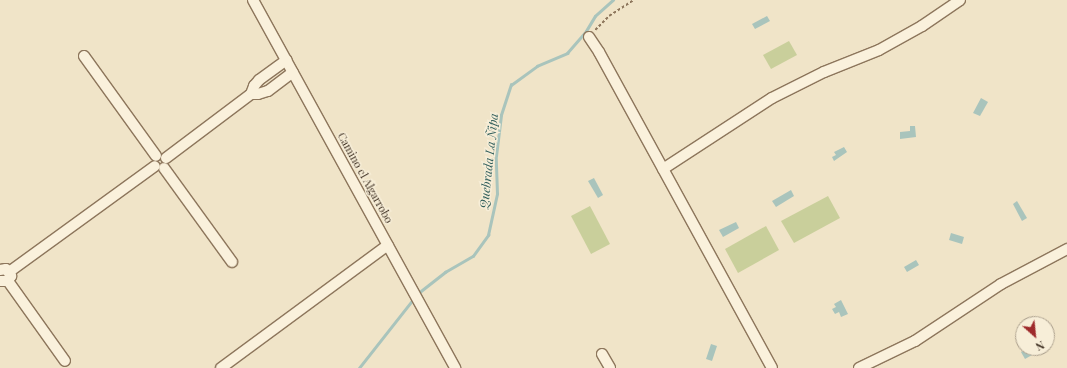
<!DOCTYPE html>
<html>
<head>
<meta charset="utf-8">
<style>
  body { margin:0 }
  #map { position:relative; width:1067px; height:368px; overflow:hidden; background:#f0e4c8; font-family:"Playfair Display",serif }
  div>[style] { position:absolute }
  .green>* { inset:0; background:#c9cf9b }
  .water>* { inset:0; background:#a9c4bc }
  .stream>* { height:2.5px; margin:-1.25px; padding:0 1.25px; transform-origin:1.25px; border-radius:1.25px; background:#a9c4bc }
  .path>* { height:1.5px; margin-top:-0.75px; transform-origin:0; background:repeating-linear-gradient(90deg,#8d765c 0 3px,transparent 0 5px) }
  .roads { filter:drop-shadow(1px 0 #8d765c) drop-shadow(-1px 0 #8d765c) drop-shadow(0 1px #8d765c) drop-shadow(0 -1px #8d765c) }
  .street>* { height:10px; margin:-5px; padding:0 5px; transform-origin:5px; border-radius:5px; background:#faf1dc }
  span { translate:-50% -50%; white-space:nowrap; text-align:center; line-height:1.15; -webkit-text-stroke:3px #f7eed8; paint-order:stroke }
  .street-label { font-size:11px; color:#3d2e20 }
  .water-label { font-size:12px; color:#2f5d5a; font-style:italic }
  .north { position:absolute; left:1015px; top:316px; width:40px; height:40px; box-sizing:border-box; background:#f7eed8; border:1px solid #ada18e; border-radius:50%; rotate:153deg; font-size:11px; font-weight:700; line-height:16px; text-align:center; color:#3d2e20 }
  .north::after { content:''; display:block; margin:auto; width:14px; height:18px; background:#9e2a2b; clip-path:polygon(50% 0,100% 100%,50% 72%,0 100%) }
</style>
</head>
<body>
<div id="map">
  <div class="green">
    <div style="clip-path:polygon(789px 41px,797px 55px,771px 69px,763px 55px)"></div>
    <div style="clip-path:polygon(828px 196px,840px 218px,794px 243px,781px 221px)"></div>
    <div style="clip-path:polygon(590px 206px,610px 244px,591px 254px,571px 216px)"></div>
    <div style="clip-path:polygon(766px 226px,779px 250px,738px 273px,725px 249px)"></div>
  </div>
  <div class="water">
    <div style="clip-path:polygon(767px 16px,770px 21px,755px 29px,752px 24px)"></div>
    <div style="clip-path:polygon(981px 98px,988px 102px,980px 116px,973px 113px)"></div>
    <div style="clip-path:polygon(910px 126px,915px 126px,916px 137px,900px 139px,900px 132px,910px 131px)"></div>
    <div style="clip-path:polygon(844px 147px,847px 152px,834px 161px,832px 157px,836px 155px,834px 152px)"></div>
    <div style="clip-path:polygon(594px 178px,603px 195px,598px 198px,588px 181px)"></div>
    <div style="clip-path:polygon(791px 190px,794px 196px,776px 207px,772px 201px)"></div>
    <div style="clip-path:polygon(1017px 201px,1027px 218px,1022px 221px,1013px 204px)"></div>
    <div style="clip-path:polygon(736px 222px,739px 228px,723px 237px,719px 230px)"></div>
    <div style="clip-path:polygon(951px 233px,964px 237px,962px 244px,949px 240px)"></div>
    <div style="clip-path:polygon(916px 260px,919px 265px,907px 272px,904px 267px)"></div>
    <div style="clip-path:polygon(841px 300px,848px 314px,841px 317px,839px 312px,835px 314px,832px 309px,836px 307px,834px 304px)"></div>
    <div style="clip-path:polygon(711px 344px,717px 346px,712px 361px,706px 359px)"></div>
    <div style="clip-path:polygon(1028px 348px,1038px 348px,1039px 351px,1025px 359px,1021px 352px)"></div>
  </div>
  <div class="stream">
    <div style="left:417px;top:294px;width:36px;rotate:-38deg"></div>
    <div style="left:445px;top:272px;width:32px;rotate:-30deg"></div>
    <div style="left:473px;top:256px;width:26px;rotate:-54deg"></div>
    <div style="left:488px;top:235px;width:42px;rotate:-77.6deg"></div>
    <div style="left:497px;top:194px;width:38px;rotate:-92deg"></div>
    <div style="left:496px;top:156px;width:41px;rotate:-83deg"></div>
    <div style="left:501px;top:115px;width:32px;rotate:-72deg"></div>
    <div style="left:511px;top:85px;width:32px;rotate:-36deg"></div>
    <div style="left:537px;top:66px;width:33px;rotate:-23deg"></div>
    <div style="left:567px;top:53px;width:29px;rotate:-49deg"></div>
    <div style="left:586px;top:31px;width:17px;rotate:-59deg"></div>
    <div style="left:595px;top:16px;width:24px;rotate:-42deg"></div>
    <div style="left:359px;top:368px;width:89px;rotate:-51.8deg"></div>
  </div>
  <div class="path">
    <div style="left:595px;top:30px;width:20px;rotate:-45deg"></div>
    <div style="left:609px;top:16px;width:30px;rotate:-33deg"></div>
  </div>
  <div class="roads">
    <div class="street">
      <div style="left:253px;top:0;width:420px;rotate:61.2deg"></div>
      <div style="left:589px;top:37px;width:18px;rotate:56deg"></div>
      <div style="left:599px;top:52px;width:360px;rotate:61.3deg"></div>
      <div style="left:84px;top:56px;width:123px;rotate:54.2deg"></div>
      <div style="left:251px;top:94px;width:7px"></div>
      <div style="left:258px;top:94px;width:10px;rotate:-17deg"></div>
      <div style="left:268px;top:91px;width:31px;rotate:-37deg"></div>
      <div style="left:166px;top:158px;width:106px;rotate:-37deg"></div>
      <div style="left:251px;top:94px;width:9px;rotate:-69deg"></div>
      <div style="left:254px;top:86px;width:8px;rotate:-50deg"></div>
      <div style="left:259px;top:80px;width:34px;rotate:-36deg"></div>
      <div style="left:164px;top:168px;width:116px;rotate:54.1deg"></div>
      <div style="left:663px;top:169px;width:130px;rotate:-33.1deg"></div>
      <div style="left:772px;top:98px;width:58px;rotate:-26.6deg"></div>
      <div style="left:824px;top:72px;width:59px;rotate:-21.8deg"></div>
      <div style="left:879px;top:50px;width:49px;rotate:-29.2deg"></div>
      <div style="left:922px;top:26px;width:46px;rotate:-34.4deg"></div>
      <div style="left:0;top:270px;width:6px;rotate:-9deg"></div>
      <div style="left:6px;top:269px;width:9px;rotate:54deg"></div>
      <div style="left:11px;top:276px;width:6px;rotate:121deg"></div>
      <div style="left:8px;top:281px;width:8px;rotate:180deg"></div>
      <div style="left:9px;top:272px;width:180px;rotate:-36deg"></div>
      <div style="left:8px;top:281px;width:98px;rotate:54.5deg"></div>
      <div style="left:602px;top:354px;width:16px;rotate:60deg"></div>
      <div style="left:221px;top:368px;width:207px;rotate:-36.4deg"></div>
      <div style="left:859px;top:368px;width:62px;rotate:-25.7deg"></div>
      <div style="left:915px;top:341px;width:103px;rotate:-33.5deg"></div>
      <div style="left:1001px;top:284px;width:75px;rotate:-27.9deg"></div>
    </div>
  </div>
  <div class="street-label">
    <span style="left:365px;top:178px;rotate:61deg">Camino el Algarrobo</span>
  </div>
  <div class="water-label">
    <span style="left:489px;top:161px;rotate:-84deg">Quebrada La Ñipa</span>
  </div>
  <div class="north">N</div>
</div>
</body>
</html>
